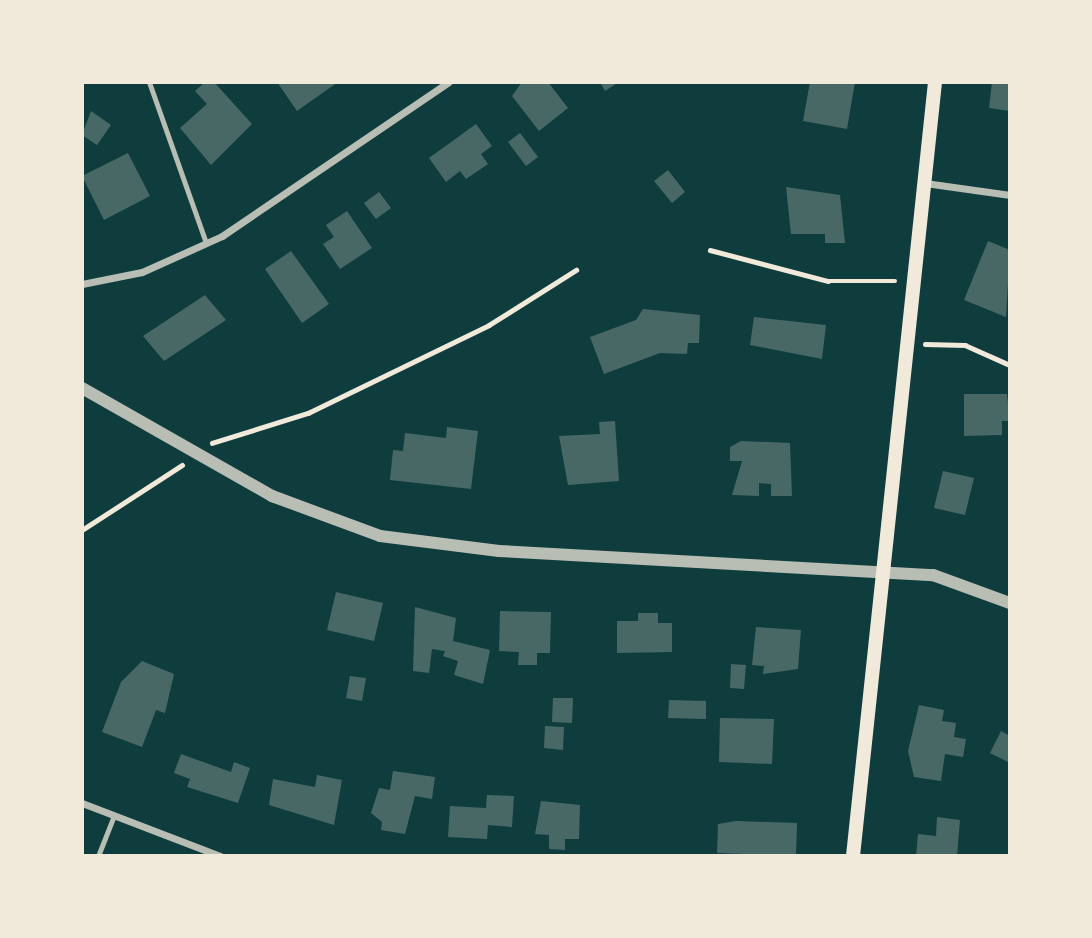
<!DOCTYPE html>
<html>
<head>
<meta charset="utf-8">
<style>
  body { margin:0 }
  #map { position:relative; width:1092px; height:938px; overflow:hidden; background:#0f3d3e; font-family:Inter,sans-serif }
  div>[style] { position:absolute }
  .building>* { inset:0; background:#486865 }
  .path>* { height:4.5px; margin:-2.25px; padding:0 2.25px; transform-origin:2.25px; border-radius:2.25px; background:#f1e9da }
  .service>* { height:5px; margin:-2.5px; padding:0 2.5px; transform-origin:2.5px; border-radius:2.5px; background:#b8beb3 }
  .minor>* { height:7px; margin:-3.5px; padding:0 3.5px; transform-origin:3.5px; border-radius:3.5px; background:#b8beb3 }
  .tertiary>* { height:12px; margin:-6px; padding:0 6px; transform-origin:6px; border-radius:6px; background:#b8beb3 }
  .secondary>* { height:14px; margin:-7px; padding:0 7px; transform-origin:7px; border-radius:7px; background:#f1e9da }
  span { translate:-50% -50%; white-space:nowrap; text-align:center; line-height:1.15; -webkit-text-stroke:6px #f1e9da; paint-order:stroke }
  .frame { position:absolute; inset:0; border:84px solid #f1e9da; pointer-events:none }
</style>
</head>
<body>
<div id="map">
  <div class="building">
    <div style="clip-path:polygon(205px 82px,214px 82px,252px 124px,211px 165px,180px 128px,207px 104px,195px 91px)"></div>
    <div style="clip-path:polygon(277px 82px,338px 82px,297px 111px)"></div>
    <div style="clip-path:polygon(522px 82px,548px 82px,568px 108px,539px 131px,512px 96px)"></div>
    <div style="clip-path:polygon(600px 82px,619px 82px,605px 91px)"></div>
    <div style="clip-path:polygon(810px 82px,855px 82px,847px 129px,803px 121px)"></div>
    <div style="clip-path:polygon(992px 82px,1010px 82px,1010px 111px,989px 108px)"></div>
    <div style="clip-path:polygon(91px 111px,111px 125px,97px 145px,82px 135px)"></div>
    <div style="clip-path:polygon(476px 124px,492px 146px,481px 154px,488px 164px,466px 179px,460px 171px,446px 182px,429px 158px)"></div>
    <div style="clip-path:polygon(520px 133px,538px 157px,526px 166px,508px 142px)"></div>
    <div style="clip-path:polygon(128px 153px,150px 196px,104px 220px,82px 176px)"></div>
    <div style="clip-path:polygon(668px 170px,685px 192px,672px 203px,654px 181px)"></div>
    <div style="clip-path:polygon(786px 187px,840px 195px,845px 243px,825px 243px,825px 234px,791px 234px)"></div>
    <div style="clip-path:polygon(379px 192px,391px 208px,376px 219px,364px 203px)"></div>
    <div style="clip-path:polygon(347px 211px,372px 248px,340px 269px,323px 244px,334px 237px,326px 225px)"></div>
    <div style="clip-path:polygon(988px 241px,1010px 250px,1006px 317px,964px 300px)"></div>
    <div style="clip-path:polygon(291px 251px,329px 304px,302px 323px,265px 269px)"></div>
    <div style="clip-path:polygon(205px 295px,226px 320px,164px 361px,143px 336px)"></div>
    <div style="clip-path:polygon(643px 309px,700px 315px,699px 343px,688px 343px,687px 354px,660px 353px,604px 374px,590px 337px,636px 320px)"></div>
    <div style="clip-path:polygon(754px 317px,826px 325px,822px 359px,750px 345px)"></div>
    <div style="clip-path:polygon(964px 394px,1007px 394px,1010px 421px,1002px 421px,1002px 435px,964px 436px)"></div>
    <div style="clip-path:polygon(615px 421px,619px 481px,568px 485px,559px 436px,600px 434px,599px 422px)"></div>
    <div style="clip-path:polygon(447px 427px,478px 431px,471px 489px,390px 480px,393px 450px,403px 451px,405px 433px,446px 438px)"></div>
    <div style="clip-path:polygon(741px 441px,790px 443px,792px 496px,771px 496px,771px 484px,759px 483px,759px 496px,732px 495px,742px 461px,730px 461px,730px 447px)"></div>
    <div style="clip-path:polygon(943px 471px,974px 478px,965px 515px,934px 508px)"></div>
    <div style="clip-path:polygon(336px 592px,383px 603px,374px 641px,327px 630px)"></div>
    <div style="clip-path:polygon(415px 607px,456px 618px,453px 641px,490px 650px,483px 684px,454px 675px,458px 661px,443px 656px,445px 651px,432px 649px,429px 673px,413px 671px)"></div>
    <div style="clip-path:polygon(500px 611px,551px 612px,550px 653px,537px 653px,537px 665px,518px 665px,519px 652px,499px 651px)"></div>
    <div style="clip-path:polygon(638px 613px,658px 613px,658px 623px,672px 623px,672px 652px,617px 653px,617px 621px,638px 621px)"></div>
    <div style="clip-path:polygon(756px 627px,801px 630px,798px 669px,763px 674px,764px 666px,752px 665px)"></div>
    <div style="clip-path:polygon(142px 661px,174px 674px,165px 713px,156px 710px,142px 747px,102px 732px,121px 682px)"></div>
    <div style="clip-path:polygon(731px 664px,746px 665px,744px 689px,730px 688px)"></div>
    <div style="clip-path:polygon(350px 676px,366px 678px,362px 701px,346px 698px)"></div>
    <div style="clip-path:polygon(553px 698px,573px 698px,572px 723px,552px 722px)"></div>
    <div style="clip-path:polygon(669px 700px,706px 701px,706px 719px,668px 718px)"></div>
    <div style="clip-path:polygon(919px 705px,944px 710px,942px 721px,956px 723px,954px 737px,966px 739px,963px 757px,945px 754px,941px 781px,914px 777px,908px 751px)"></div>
    <div style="clip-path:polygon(720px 718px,774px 719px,772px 764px,719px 762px)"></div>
    <div style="clip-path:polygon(545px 726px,564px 727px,563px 750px,544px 748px)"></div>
    <div style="clip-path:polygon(1001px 731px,1010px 736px,1010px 763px,990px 753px)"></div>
    <div style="clip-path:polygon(181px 754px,231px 772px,234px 762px,250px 768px,238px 803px,187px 787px,190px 779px,174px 773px)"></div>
    <div style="clip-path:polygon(393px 771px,435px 777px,432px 799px,415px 796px,405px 834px,381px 830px,382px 822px,371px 813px,379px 788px,390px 790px)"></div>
    <div style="clip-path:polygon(317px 775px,342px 780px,334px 825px,269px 805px,273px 779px,315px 787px)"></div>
    <div style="clip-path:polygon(487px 795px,514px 796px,512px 827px,488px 825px,487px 839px,448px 837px,450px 806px,486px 808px)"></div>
    <div style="clip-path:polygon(541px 801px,580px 805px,579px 839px,565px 839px,565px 850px,549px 849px,549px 835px,535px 834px)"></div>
    <div style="clip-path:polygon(937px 817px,960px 820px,957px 856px,916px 856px,918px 834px,936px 836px)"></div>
    <div style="clip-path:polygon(736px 821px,797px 823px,796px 856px,717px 853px,718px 824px)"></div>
  </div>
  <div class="path">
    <div style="left:710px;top:250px;width:122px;rotate:14.7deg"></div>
    <div style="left:828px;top:281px;width:67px"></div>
    <div style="left:925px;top:344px;width:40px;rotate:1.4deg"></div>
    <div style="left:965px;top:345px;width:49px;rotate:24deg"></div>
    <div style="left:212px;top:443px;width:101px;rotate:-17.4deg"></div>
    <div style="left:308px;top:413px;width:201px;rotate:-25.9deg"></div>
    <div style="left:489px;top:325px;width:103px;rotate:-32.3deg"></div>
    <div style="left:82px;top:530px;width:119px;rotate:-33deg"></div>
  </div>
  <div class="service">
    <div style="left:149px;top:82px;width:171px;rotate:70.5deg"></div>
    <div style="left:98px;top:856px;width:41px;rotate:-68.5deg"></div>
  </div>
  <div class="minor">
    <div style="left:925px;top:183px;width:86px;rotate:8deg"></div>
    <div style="left:82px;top:284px;width:61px;rotate:-11.3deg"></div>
    <div style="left:142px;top:272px;width:88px;rotate:-24.2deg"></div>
    <div style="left:222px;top:236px;width:274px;rotate:-34.2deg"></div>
    <div style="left:82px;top:803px;width:148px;rotate:21deg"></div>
  </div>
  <div class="tertiary">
    <div style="left:82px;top:388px;width:219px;rotate:29.6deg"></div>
    <div style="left:272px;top:496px;width:115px;rotate:20.3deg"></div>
    <div style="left:380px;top:536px;width:120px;rotate:7.2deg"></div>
    <div style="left:499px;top:551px;width:435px;rotate:3.2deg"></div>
    <div style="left:933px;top:575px;width:82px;rotate:20deg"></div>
  </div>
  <div class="secondary">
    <div style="left:853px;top:856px;width:778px;rotate:-83.95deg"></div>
  </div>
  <div class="frame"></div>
</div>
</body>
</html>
